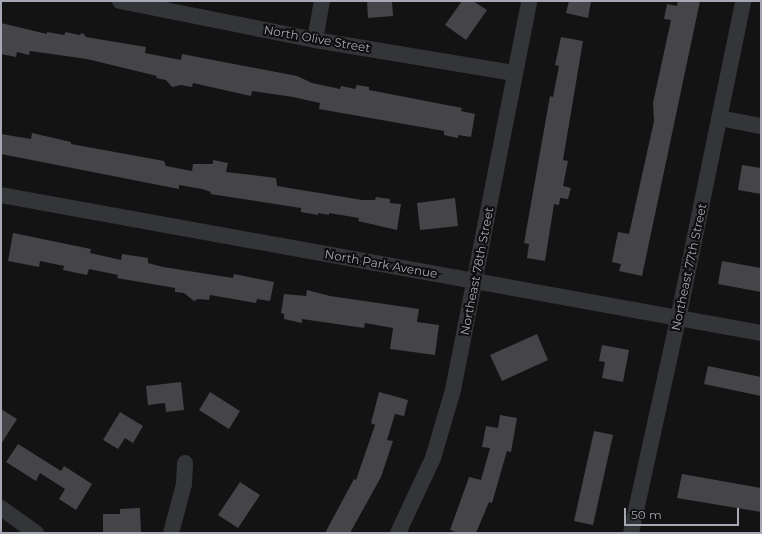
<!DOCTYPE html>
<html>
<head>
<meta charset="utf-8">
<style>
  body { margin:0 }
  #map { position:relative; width:762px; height:534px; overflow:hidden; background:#131314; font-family:Montserrat,sans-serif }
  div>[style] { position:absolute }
  .building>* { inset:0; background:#454549 }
  .minor>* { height:16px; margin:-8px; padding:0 8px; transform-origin:8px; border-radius:8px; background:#343539 }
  span { translate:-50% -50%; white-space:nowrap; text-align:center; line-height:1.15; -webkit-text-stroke:4px #0e0e0f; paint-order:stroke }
  .street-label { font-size:12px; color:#a6a9b3 }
  .frame { position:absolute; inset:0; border:2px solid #a6a9b3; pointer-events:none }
  .scale { position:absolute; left:624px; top:508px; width:115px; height:18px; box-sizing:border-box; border:2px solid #a6a9b3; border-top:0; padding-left:5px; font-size:12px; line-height:14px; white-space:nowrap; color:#a6a9b3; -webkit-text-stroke:3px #0e0e0f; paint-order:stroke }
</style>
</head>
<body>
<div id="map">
  <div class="building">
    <div style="clip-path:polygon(367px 1px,392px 1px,393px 16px,368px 18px)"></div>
    <div style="clip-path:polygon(462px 1px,473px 1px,487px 10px,466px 40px,445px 25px)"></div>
    <div style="clip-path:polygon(569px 1px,591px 1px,588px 18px,566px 13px)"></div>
    <div style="clip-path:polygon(678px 1px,700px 1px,642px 276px,619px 271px,621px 264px,612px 262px,618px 232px,629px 234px,654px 121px,653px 103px,671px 20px,664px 19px,667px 4px,677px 6px)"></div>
    <div style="clip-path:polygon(1px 23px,47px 34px,47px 32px,64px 35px,66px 32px,79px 35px,83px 33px,86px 37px,146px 47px,145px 53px,181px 60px,182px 54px,297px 76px,312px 83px,340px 89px,341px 86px,355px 89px,357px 85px,369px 87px,369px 90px,462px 108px,461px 111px,475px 114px,471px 137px,458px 135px,458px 138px,444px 135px,444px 131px,319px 109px,320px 103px,293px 97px,252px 91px,251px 96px,193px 83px,192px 87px,181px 85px,172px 87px,166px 80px,156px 78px,157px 76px,87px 59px,30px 51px,29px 55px,17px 52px,16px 57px,1px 54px)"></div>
    <div style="clip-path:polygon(561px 37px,583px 41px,563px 160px,568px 161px,563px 186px,571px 188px,568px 199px,560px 198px,559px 205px,554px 204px,545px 261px,527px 258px,529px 244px,524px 243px,550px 96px,553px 97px,559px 66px,555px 65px)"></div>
    <div style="clip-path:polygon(32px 133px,71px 142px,71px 144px,164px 161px,166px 166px,192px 171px,193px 164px,213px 164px,213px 160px,228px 163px,226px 172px,276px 178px,277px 186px,362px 200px,375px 200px,376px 197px,390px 199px,390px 203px,401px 204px,397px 230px,358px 221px,359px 218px,329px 213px,329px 215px,318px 213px,318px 215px,301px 212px,301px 208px,210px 194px,211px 192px,202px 189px,179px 185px,179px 189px,1px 154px,1px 134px,31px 139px)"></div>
    <div style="clip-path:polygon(742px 165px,761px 168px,761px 194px,738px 190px)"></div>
    <div style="clip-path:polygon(455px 198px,458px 226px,420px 230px,417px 203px)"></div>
    <div style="clip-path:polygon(13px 233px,91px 249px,90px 253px,121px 260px,122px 254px,148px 258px,148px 263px,163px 267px,233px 278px,234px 274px,274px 282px,270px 301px,257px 299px,256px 303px,210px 295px,209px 300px,198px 299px,194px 301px,184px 293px,175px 292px,175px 288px,117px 278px,118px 275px,89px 269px,87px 275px,63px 270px,64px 266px,40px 261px,39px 267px,8px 261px)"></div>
    <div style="clip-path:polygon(722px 261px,761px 268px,761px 292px,718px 284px)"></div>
    <div style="clip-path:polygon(307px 290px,330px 296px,419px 309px,417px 322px,439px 325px,435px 355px,390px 349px,393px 328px,365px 323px,364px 328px,302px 319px,302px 323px,284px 319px,284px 314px,281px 313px,284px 294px,306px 296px)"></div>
    <div style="clip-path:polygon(537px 334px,548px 360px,502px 381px,490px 355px)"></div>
    <div style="clip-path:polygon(602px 345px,629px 350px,623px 382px,602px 378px,605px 362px,599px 361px)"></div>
    <div style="clip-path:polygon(708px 366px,761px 377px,761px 396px,704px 384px)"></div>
    <div style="clip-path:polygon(181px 382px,184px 410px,166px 412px,165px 403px,148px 405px,146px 386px)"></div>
    <div style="clip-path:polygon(210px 392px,240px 411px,229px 429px,199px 410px)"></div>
    <div style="clip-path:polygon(379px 392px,408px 400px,404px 416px,395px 414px,387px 440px,393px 441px,381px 477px,350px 533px,325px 533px,354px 479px,356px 480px,375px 425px,371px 423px)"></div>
    <div style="clip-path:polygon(1px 409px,17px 419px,1px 444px)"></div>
    <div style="clip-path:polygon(120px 412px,143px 426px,133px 443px,125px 438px,118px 449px,103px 440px)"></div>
    <div style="clip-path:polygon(500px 415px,517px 418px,511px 452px,507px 451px,492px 503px,489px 502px,476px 533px,458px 533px,450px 530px,469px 477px,481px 480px,490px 448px,482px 447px,486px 426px,498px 428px)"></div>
    <div style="clip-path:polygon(594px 431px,613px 435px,593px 525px,574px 521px)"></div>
    <div style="clip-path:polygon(18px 444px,61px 471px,64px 466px,92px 484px,76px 510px,59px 499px,65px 489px,40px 473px,36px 481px,6px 462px)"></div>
    <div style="clip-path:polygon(682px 474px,761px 488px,761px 512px,677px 498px)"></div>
    <div style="clip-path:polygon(240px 482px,260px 495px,238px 528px,218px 515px)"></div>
    <div style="clip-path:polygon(140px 508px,141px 533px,103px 533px,103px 514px,120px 514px,120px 509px)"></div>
  </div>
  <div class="minor">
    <div style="left:120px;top:1px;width:199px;rotate:11.3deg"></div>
    <div style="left:315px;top:40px;width:203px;rotate:9.4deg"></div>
    <div style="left:315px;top:40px;width:40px;rotate:-80deg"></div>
    <div style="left:719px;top:118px;width:43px;rotate:10.8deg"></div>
    <div style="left:1px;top:195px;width:772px;rotate:10.29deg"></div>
    <div style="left:1px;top:508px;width:43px;rotate:35.5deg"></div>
    <div style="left:171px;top:533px;width:51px;rotate:-75.1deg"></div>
    <div style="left:184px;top:484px;width:21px;rotate:-87deg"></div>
    <div style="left:398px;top:533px;width:83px;rotate:-65deg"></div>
    <div style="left:433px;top:458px;width:71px;rotate:-73.6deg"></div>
    <div style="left:453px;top:390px;width:396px;rotate:-78.9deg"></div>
    <div style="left:631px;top:533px;width:219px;rotate:-77.6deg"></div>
    <div style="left:678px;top:319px;width:325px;rotate:-78.4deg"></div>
  </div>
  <div class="street-label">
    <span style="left:317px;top:39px;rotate:10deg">North Olive Street</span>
    <span style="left:381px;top:264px;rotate:10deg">North Park Avenue</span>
    <span style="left:689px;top:267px;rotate:-78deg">Northeast 77th Street</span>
    <span style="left:477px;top:271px;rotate:-79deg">Northeast 78th Street</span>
  </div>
  <div class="frame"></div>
  <div class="scale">50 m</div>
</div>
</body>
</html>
